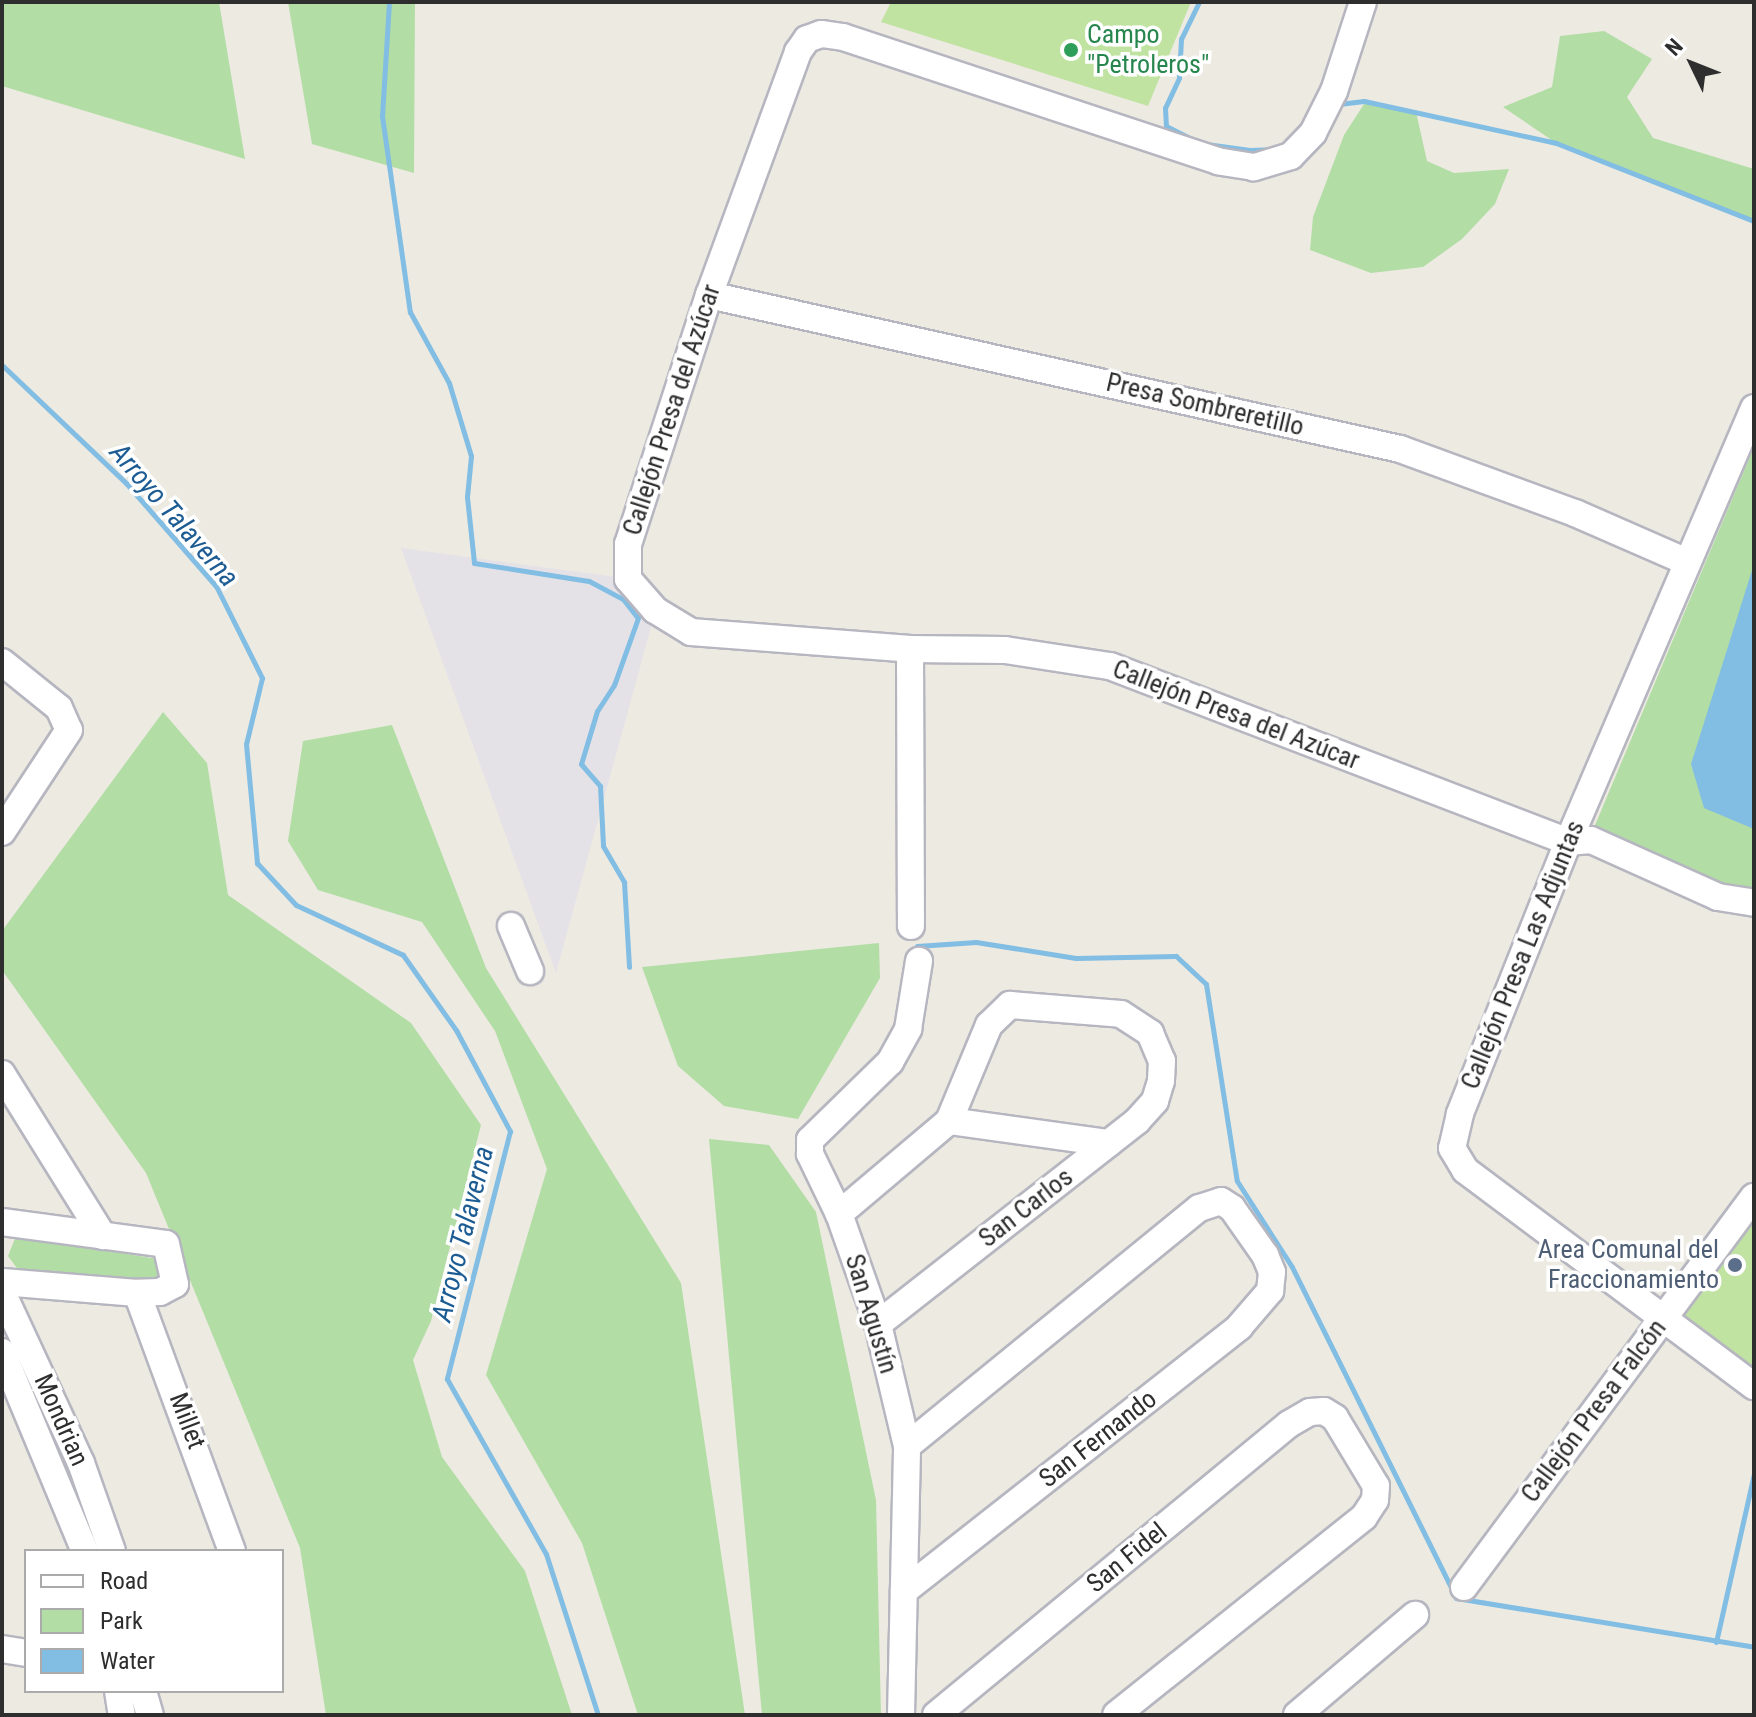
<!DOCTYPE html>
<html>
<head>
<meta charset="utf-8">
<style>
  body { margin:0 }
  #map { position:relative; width:1756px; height:1717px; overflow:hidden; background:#edeae2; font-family:"Roboto Condensed",sans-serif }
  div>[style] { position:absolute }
  .industrial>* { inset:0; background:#e4e2e7 }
  .green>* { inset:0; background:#b2dda5 }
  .pitch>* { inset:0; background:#c0e3a2 }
  .water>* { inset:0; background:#82bde3 }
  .stream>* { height:5px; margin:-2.5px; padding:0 2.5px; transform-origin:2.5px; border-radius:2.5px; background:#82bde3 }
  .roads { filter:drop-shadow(2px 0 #b6b6c0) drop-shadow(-2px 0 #b6b6c0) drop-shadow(0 2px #b6b6c0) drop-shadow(0 -2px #b6b6c0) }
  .minor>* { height:26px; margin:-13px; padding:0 13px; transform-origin:13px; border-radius:13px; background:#fff }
  .dots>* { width:22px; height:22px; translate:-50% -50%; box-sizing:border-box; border:4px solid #fff; border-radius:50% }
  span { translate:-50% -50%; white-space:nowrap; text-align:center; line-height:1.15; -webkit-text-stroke:7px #fff; paint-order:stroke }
  .leisure-label { font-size:26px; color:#27864d }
  .left { translate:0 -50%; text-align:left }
  .street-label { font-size:26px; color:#2e2e2e }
  .service-label { font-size:26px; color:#4e5e75 }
  .right { translate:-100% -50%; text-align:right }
  .water-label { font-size:28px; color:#1d5c93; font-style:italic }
  .frame { position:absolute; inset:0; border:4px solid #2e2e2e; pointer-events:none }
  .legend { position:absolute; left:24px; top:1549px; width:260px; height:144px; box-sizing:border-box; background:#fff; border:2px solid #ababab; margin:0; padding:10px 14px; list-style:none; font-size:24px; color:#2e2e2e }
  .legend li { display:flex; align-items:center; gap:16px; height:40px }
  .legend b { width:40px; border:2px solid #ababab }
  .north { position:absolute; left:1652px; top:24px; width:80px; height:80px; -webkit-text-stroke:6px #fff; paint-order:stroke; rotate:313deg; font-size:22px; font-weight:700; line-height:32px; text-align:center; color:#2e2e2e }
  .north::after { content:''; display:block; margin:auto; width:28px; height:36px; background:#2e2e2e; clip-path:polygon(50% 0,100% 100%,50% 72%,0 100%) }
</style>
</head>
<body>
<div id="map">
  <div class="industrial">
    <div style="clip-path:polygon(401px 548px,616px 577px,653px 620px,556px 973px)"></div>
  </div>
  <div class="green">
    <div style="clip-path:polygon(2px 2px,219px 2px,245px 159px,2px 86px)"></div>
    <div style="clip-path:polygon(288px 2px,415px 2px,414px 173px,312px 144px)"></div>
    <div style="clip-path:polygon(1604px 31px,1652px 59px,1627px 97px,1653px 138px,1754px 169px,1754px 221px,1556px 143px,1503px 107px,1552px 87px,1560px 36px)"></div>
    <div style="clip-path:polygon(1366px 101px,1416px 112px,1427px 161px,1454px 173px,1509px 169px,1495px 204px,1462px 239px,1423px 267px,1371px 273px,1310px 250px,1313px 217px,1344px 135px)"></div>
    <div style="clip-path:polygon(1754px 447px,1754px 906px,1593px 830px)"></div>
    <div style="clip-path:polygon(163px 712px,207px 763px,228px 895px,411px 1023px,481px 1125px,431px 1321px,413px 1360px,442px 1457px,525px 1571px,572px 1715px,326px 1715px,300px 1548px,146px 1173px,2px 970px,2px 931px)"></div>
    <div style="clip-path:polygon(392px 725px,486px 968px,681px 1283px,745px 1715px,638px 1715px,582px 1543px,486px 1375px,547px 1169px,495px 1031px,422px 922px,318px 890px,288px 841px,303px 741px)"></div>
    <div style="clip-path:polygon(879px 943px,880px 978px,798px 1119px,724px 1106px,678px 1066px,642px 967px)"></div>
    <div style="clip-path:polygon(709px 1139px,769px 1145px,816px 1212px,876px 1500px,881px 1715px,762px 1715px)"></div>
    <div style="clip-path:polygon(16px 1236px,164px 1260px,159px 1283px,19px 1271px,8px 1256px)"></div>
  </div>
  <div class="pitch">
    <div style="clip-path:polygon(891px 2px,1191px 2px,1148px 106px,881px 22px)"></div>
    <div style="clip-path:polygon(1754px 1212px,1754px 1372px,1678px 1316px)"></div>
  </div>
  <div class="water">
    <div style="clip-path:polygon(1754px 564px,1754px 829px,1704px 808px,1691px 764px)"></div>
  </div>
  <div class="stream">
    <div style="left:389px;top:2px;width:114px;rotate:93.5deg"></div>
    <div style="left:382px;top:116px;width:198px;rotate:81.9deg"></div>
    <div style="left:410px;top:312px;width:81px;rotate:61.2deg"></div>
    <div style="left:449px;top:383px;width:76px;rotate:73.2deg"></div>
    <div style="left:471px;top:456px;width:41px;rotate:95.6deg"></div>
    <div style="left:467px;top:497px;width:66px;rotate:83.9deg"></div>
    <div style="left:474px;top:563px;width:116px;rotate:8.9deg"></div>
    <div style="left:589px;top:581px;width:38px;rotate:28deg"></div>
    <div style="left:623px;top:599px;width:24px;rotate:52deg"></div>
    <div style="left:638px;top:618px;width:71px;rotate:109.7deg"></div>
    <div style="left:614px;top:685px;width:31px;rotate:123deg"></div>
    <div style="left:597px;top:711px;width:55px;rotate:106.8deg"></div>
    <div style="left:581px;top:764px;width:29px;rotate:49deg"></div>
    <div style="left:600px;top:786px;width:60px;rotate:87.1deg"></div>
    <div style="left:603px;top:846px;width:42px;rotate:59.7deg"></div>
    <div style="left:624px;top:882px;width:85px;rotate:86.6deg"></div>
    <div style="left:1199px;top:2px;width:41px;rotate:115.9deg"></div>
    <div style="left:1181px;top:39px;width:39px;rotate:93deg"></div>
    <div style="left:1179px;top:78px;width:33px;rotate:115deg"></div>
    <div style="left:1165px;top:108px;width:18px;rotate:87deg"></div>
    <div style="left:1166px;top:126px;width:37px;rotate:27deg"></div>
    <div style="left:1199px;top:143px;width:51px;rotate:7.8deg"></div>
    <div style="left:1250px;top:150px;width:26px;rotate:-2deg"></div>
    <div style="left:1276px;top:149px;width:16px;rotate:-30deg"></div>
    <div style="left:1339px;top:104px;width:25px;rotate:-7deg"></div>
    <div style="left:1364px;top:101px;width:197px;rotate:12.3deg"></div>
    <div style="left:1556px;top:143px;width:213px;rotate:21.5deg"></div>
    <div style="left:2px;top:365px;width:171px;rotate:43.6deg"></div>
    <div style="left:126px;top:483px;width:137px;rotate:48.9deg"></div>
    <div style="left:216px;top:586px;width:103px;rotate:63.4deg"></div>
    <div style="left:262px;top:678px;width:68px;rotate:103.6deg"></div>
    <div style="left:246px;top:744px;width:120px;rotate:84.7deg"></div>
    <div style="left:257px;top:863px;width:57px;rotate:47.1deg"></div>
    <div style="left:296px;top:905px;width:118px;rotate:25deg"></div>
    <div style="left:403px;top:955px;width:92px;rotate:54.8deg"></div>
    <div style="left:456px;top:1030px;width:115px;rotate:61.9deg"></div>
    <div style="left:510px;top:1131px;width:256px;rotate:104.3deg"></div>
    <div style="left:447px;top:1379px;width:201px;rotate:60.5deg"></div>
    <div style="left:546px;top:1554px;width:169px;rotate:72.1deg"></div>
    <div style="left:917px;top:946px;width:59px;rotate:-3.9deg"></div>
    <div style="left:976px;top:942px;width:101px;rotate:9.1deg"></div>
    <div style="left:1076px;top:958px;width:100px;rotate:-1.1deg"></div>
    <div style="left:1176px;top:956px;width:41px;rotate:43deg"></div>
    <div style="left:1206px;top:984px;width:199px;rotate:81.1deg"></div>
    <div style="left:1237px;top:1181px;width:102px;rotate:57.4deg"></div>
    <div style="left:1292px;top:1267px;width:369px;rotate:63.6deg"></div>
    <div style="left:1456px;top:1598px;width:302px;rotate:9.3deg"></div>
    <div style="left:1716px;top:1642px;width:172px;rotate:-77.3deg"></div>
  </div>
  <div class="roads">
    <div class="minor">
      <div style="left:1363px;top:2px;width:94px;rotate:108deg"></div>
      <div style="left:1334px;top:91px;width:47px;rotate:116.6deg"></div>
      <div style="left:1313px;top:133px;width:32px;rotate:134deg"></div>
      <div style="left:1291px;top:156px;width:39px;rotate:163deg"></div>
      <div style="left:1254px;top:167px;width:36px;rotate:-171deg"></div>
      <div style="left:1218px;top:161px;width:395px;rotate:-161.7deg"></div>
      <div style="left:843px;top:37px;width:22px;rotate:-172deg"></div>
      <div style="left:821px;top:34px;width:15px;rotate:160deg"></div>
      <div style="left:807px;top:39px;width:16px;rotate:125deg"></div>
      <div style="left:798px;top:52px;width:259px;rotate:110.1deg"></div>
      <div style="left:709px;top:295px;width:262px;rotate:108deg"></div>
      <div style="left:628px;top:544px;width:35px;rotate:90deg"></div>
      <div style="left:628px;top:579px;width:41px;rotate:48.9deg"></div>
      <div style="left:655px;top:610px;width:42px;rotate:31.4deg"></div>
      <div style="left:691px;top:632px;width:220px;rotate:4.4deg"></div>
      <div style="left:910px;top:649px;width:95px;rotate:0.6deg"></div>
      <div style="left:1005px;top:650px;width:106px;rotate:8.7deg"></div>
      <div style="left:1110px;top:666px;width:491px;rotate:21deg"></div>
      <div style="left:1568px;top:842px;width:23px;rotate:-5deg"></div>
      <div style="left:1591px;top:840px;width:139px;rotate:24.2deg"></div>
      <div style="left:1718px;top:897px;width:36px;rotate:9deg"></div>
      <div style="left:709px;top:295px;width:708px;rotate:12.56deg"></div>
      <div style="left:1400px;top:449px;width:186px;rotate:20.1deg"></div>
      <div style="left:1575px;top:513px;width:122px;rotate:23.6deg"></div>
      <div style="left:1754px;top:408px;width:472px;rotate:113.2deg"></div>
      <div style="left:1568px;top:842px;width:293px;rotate:111.7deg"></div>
      <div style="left:1460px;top:1114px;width:35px;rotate:103deg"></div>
      <div style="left:1452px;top:1148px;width:26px;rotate:59deg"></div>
      <div style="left:1465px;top:1170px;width:361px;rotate:36.8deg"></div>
      <div style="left:910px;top:649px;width:277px;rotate:89.8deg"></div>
      <div style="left:2px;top:662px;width:73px;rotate:38.9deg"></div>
      <div style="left:59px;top:708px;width:24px;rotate:66deg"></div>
      <div style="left:69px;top:730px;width:122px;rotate:123.3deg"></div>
      <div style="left:511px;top:926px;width:49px;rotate:67.1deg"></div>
      <div style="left:2px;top:1074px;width:191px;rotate:58.1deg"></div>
      <div style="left:949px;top:1121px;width:161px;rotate:7.9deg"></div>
      <div style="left:839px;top:1214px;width:144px;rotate:-40.2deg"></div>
      <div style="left:949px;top:1121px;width:104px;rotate:-67.4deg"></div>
      <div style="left:989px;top:1025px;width:29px;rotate:-44deg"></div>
      <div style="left:1010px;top:1005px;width:111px;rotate:4.6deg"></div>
      <div style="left:1121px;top:1014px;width:35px;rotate:33deg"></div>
      <div style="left:1150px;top:1033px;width:30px;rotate:67deg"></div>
      <div style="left:1162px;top:1061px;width:20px;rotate:93deg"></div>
      <div style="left:1161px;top:1081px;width:21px;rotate:107deg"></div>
      <div style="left:1155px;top:1101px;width:27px;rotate:132deg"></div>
      <div style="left:1137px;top:1121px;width:329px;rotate:141.9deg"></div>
      <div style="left:2px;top:1222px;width:165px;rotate:7.6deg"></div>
      <div style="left:166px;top:1244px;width:41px;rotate:77.3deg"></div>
      <div style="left:175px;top:1284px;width:17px;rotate:152deg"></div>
      <div style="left:160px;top:1292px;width:23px;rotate:178deg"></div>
      <div style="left:137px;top:1293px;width:135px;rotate:-175.3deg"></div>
      <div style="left:2px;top:1292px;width:188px;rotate:65.2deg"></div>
      <div style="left:81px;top:1463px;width:93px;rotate:70.6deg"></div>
      <div style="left:137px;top:1293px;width:275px;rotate:69.8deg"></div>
      <div style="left:2px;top:1352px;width:216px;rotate:67.4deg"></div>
      <div style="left:1464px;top:1587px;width:486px;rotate:-53.4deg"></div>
      <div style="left:904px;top:1591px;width:427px;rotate:-38.2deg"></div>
      <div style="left:1239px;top:1327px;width:48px;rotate:-49.3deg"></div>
      <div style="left:1270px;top:1291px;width:19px;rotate:-84deg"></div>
      <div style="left:1272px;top:1272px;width:18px;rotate:-112deg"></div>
      <div style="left:1265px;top:1255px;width:57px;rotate:-125.1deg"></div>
      <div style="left:1232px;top:1208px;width:13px;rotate:-148deg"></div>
      <div style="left:1221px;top:1201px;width:23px;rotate:162deg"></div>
      <div style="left:1199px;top:1208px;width:377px;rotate:140.8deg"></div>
      <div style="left:2px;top:1649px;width:24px;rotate:9deg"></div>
      <div style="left:118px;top:1691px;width:24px;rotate:81deg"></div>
      <div style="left:143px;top:1691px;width:25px;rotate:74deg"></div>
      <div style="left:901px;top:1715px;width:269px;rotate:-88.7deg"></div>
      <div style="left:907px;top:1446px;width:125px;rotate:-103.4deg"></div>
      <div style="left:878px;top:1324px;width:117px;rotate:-109.5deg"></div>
      <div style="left:839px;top:1214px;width:67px;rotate:-115.8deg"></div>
      <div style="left:810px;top:1154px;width:14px;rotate:-90deg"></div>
      <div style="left:810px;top:1140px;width:112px;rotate:-44.3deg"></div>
      <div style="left:890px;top:1062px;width:38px;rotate:-61deg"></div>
      <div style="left:908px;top:1029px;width:69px;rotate:-80.8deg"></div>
      <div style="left:936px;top:1715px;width:457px;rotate:-39.5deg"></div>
      <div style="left:1289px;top:1424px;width:24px;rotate:-30deg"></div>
      <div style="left:1310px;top:1412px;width:14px;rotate:-4deg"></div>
      <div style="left:1324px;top:1411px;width:13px;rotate:32deg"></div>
      <div style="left:1335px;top:1418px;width:79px;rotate:58.9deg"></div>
      <div style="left:1376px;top:1486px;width:14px;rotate:94deg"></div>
      <div style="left:1375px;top:1500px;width:20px;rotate:123deg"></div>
      <div style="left:1364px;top:1517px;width:317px;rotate:141.4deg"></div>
      <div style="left:1297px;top:1715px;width:155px;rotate:-40.3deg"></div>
    </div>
  </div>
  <div class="dots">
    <div style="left:1071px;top:50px;background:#2e9e5b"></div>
    <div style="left:1735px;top:1265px;background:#5c6f8a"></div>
  </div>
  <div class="leisure-label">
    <span class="left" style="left:1087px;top:50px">Campo<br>"Petroleros"</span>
  </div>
  <div class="street-label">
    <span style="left:1205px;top:405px;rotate:13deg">Presa Sombreretillo</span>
    <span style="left:672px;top:410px;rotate:-72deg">Callejón Presa del Azúcar</span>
    <span style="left:1236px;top:715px;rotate:21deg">Callejón Presa del Azúcar</span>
    <span style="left:1523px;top:955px;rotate:-68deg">Callejón Presa Las Adjuntas</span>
    <span style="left:1026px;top:1208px;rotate:-38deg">San Carlos</span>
    <span style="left:871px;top:1314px;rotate:73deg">San Agustín</span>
    <span style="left:1594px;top:1411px;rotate:-53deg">Callejón Presa Falcón</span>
    <span style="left:61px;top:1420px;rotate:66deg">Mondrian</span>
    <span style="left:187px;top:1421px;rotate:69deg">Millet</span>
    <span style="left:1098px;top:1439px;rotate:-38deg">San Fernando</span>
    <span style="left:1127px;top:1558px;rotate:-39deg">San Fidel</span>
  </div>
  <div class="service-label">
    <span class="right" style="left:1719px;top:1265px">Area Comunal del<br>Fraccionamiento</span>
  </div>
  <div class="water-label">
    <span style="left:174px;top:515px;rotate:49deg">Arroyo Talaverna</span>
    <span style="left:463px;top:1234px;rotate:-76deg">Arroyo Talaverna</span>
  </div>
  <div class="frame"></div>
  <ul class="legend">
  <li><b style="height:10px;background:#fff"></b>Road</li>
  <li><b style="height:22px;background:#b2dda5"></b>Park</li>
  <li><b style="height:22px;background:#82bde3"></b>Water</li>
  </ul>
  <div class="north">N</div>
</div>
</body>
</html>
